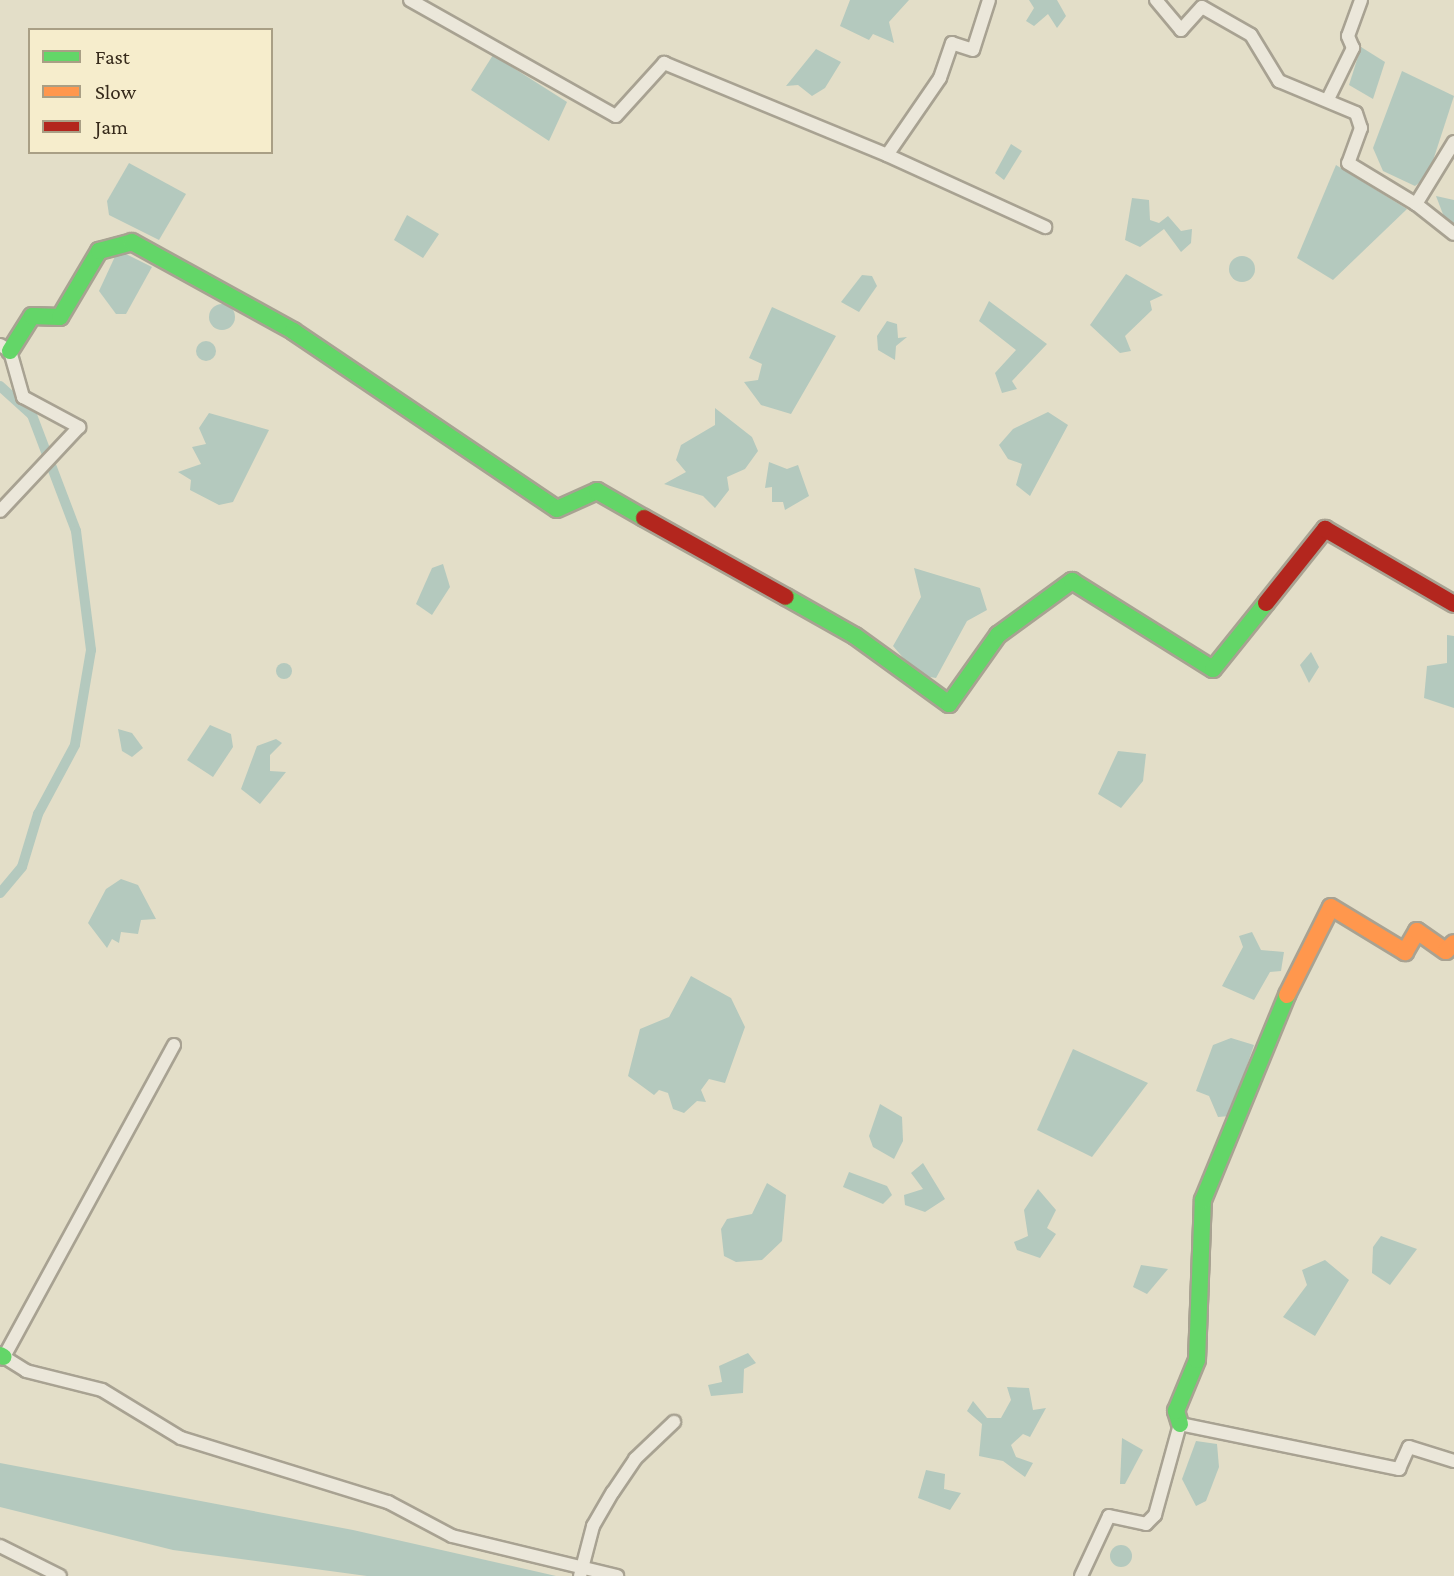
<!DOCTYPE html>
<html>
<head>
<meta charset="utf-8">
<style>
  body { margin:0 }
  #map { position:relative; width:1454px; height:1576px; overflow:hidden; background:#e3dec8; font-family:"Crimson Pro",serif }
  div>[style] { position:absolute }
  .water>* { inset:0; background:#b4c9be }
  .round { border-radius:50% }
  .canal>* { height:10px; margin:-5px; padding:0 5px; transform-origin:5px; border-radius:5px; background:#b4c9be }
  .roads { filter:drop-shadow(2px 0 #a8a292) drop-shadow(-2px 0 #a8a292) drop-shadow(0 2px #a8a292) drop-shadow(0 -2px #a8a292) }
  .street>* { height:12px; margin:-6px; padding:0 6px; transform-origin:6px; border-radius:6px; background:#ebe7da }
  .fast>* { height:16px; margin:-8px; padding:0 8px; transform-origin:8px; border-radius:8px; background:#63d668 }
  .slow>* { height:16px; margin:-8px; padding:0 8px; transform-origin:8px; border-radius:8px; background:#ff974d }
  .jam>* { height:16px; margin:-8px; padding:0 8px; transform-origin:8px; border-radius:8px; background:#b3261e }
  span { translate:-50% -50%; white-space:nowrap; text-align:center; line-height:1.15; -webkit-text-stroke:6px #f6edcc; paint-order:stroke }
  .legend { position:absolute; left:28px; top:28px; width:245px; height:126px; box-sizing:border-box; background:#f6edcc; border:2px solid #a99f85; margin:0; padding:9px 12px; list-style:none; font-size:21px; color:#362a1b }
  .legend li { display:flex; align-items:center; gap:14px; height:35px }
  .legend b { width:35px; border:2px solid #a99f85 }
</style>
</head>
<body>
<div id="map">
  <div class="water">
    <div style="clip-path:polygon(850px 0,909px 0,889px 22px,894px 43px,873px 34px,869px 40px,840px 26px)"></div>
    <div style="clip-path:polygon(1029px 0,1057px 0,1066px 16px,1057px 28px,1048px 14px,1034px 26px,1026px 21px,1034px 8px)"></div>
    <div style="clip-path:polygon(1361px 47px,1385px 62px,1373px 99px,1349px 85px)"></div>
    <div style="clip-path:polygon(816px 49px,841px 62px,825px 88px,812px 96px,798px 85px,786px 86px)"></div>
    <div style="clip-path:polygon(493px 55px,567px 102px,549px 141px,471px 90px)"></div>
    <div style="clip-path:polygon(1402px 71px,1454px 96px,1428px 176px,1415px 186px,1383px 171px,1373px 148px)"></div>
    <div style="clip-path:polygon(1011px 144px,1022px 151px,1004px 180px,995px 173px)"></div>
    <div style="clip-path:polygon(129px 163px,186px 194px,159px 240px,109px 215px,107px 201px)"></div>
    <div style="clip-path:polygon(1336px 165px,1407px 209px,1333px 280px,1297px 258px)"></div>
    <div style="clip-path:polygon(1436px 196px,1454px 200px,1454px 227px,1446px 222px)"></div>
    <div style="clip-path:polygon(1132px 198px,1149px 200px,1150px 220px,1159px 223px,1168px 216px,1181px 231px,1192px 229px,1191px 243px,1181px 252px,1164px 229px,1140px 247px,1125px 240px)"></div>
    <div style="clip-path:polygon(407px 215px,439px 234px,423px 258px,394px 240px)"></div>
    <div style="clip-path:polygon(118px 250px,152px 267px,126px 314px,116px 314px,99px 291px)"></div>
    <div class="round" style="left:1229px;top:256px;width:26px;height:26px"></div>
    <div style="clip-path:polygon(1126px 274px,1163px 295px,1150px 301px,1152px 310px,1125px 336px,1131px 351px,1120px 353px,1090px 325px)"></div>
    <div style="clip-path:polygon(862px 275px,872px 276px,877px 286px,859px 312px,841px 302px)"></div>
    <div style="clip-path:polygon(989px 301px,1047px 344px,1012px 381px,1017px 389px,1002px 393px,995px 373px,1016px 350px,979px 321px)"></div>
    <div class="round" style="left:209px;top:304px;width:26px;height:26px"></div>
    <div style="clip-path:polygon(772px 307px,836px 336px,791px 414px,761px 405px,744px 382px,758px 380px,762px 364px,749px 358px)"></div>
    <div style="clip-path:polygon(887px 321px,897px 324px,898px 338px,907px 337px,896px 346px,895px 360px,878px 350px,877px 336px)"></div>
    <div class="round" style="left:196px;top:341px;width:20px;height:20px"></div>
    <div style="clip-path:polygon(715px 408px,752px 437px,758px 451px,745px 469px,727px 477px,729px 490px,715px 508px,703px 496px,664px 484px,686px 472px,676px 460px,681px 445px,715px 425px)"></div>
    <div style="clip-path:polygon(1048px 412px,1068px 425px,1030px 496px,1016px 485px,1022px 464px,1008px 459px,999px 445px,1013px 429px)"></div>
    <div style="clip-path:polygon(209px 413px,269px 430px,233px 502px,219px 505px,190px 490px,191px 480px,178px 472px,201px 464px,192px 447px,206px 444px,199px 428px)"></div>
    <div style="clip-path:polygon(769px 462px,787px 469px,798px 465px,809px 496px,785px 510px,783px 502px,772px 502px,772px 487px,765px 488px)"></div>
    <div style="clip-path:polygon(443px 564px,450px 587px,432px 615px,416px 604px,432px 568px)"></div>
    <div style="clip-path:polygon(914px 568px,980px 588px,987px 610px,967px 621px,936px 678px,918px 675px,893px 646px,921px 597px)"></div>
    <div style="clip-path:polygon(1447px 635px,1454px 636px,1454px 708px,1424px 698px,1427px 666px,1447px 663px)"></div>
    <div style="clip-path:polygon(1311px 652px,1319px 667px,1309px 683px,1300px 665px)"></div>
    <div class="round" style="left:276px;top:663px;width:16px;height:16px"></div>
    <div style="clip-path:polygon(210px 725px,231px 734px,233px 747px,213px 777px,187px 760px)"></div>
    <div style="clip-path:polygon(118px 729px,132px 733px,143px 748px,132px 757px,122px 751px)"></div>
    <div style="clip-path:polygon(276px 739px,282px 743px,270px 755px,270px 771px,286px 772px,260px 804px,241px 789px,257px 746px)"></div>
    <div style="clip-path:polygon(1118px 751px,1146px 754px,1143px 781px,1121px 808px,1098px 794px)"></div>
    <div style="clip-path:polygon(121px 879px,138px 885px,156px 919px,141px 920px,138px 934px,121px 932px,119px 943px,112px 939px,107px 948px,88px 923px,106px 889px)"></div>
    <div style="clip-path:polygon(1252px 932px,1261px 950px,1284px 952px,1281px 971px,1270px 972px,1254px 1000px,1222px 986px,1243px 947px,1239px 936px)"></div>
    <div style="clip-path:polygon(691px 976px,731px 998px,745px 1027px,725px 1083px,709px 1079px,701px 1090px,706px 1102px,697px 1101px,684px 1113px,673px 1109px,668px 1093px,659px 1090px,654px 1095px,628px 1076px,640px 1029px,669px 1017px)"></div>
    <div style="clip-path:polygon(1231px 1038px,1254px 1045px,1230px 1116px,1218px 1117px,1209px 1096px,1196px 1091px,1213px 1045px)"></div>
    <div style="clip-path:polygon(1073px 1049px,1148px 1083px,1092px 1157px,1037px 1130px)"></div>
    <div style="clip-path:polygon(880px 1104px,902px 1117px,903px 1141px,894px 1159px,873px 1147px,869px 1136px)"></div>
    <div style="clip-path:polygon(923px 1163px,945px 1199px,925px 1212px,905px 1205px,904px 1195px,923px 1189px,911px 1173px)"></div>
    <div style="clip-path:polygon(849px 1172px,887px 1186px,892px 1195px,883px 1204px,843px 1187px)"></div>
    <div style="clip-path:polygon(767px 1183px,786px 1195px,782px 1241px,762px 1260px,736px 1262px,724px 1256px,721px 1229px,727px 1219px,752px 1214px)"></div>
    <div style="clip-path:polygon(1038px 1189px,1056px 1210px,1047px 1228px,1056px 1234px,1040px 1258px,1017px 1250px,1014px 1242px,1028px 1236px,1024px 1210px)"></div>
    <div style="clip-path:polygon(1381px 1236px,1417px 1249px,1390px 1285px,1372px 1273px,1373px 1247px)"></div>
    <div style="clip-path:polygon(1325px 1260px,1349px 1280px,1315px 1336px,1283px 1317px,1307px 1285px,1302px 1270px)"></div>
    <div style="clip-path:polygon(1141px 1265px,1168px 1269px,1147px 1294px,1133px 1287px)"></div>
    <div style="clip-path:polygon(748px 1353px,756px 1363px,744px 1369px,743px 1393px,711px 1396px,708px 1385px,722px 1382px,719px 1366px)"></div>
    <div style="clip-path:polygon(1007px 1387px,1029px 1388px,1033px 1410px,1046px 1408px,1030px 1437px,1023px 1434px,1011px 1445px,1016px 1457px,1033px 1463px,1025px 1477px,1003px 1461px,979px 1456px,982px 1424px,967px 1411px,973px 1401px,987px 1418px,1001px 1418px,1011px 1400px)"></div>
    <div style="clip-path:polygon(1122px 1438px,1143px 1450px,1125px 1484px,1120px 1484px)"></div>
    <div style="clip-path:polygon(1196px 1441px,1217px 1444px,1219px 1467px,1206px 1501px,1196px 1506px,1182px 1479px)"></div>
    <div style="clip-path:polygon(0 1463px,353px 1530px,556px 1576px,367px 1576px,173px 1550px,0 1507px)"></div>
    <div style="clip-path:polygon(926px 1470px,945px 1474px,944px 1489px,961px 1493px,950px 1510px,918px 1498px)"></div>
    <div class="round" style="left:1110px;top:1545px;width:22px;height:22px"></div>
  </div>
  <div class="canal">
    <div style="left:0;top:386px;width:43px;rotate:42.2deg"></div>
    <div style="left:32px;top:415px;width:124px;rotate:69.2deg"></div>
    <div style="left:76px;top:531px;width:120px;rotate:82.8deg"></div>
    <div style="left:91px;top:650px;width:96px;rotate:99.6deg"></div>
    <div style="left:75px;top:745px;width:78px;rotate:118.2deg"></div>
    <div style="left:38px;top:814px;width:55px;rotate:106.8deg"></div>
    <div style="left:22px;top:867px;width:34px;rotate:130deg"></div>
  </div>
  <div class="roads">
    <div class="street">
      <div style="left:410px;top:0;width:236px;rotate:29.4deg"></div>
      <div style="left:616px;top:116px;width:72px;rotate:-47.8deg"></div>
      <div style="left:664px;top:63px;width:241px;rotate:22.4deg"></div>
      <div style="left:989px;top:0;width:52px;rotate:107.7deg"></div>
      <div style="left:973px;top:50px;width:22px;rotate:-162deg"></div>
      <div style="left:952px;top:43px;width:37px;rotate:109deg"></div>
      <div style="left:940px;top:78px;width:93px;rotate:124.5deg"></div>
      <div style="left:887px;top:155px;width:174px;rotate:24.5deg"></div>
      <div style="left:1156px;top:0;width:39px;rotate:50deg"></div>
      <div style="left:1181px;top:30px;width:31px;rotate:-48deg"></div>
      <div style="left:1202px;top:7px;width:56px;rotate:29.7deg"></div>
      <div style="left:1251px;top:35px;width:54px;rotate:58.7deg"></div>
      <div style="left:1279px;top:81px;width:83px;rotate:22.6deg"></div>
      <div style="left:1356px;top:113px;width:16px;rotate:72deg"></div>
      <div style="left:1361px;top:128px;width:37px;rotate:110deg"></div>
      <div style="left:1348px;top:163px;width:79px;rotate:31.1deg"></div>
      <div style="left:1329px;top:97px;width:55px;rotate:-63.9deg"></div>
      <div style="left:1353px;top:48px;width:13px;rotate:-113deg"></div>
      <div style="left:1348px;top:36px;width:38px;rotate:-70deg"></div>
      <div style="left:1454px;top:142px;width:73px;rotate:121.5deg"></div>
      <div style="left:1416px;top:204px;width:48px;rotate:38.3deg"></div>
      <div style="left:0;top:345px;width:12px;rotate:31deg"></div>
      <div style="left:10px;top:351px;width:48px;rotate:74.2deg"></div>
      <div style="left:23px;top:397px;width:64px;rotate:28.2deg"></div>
      <div style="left:79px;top:427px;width:115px;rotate:133.2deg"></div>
      <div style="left:174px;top:1045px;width:355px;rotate:118.6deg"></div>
      <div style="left:4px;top:1357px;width:26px;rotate:32deg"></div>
      <div style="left:26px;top:1371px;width:78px;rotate:14deg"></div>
      <div style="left:102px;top:1390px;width:92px;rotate:31.3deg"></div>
      <div style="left:181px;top:1438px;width:217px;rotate:17.2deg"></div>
      <div style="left:388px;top:1502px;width:72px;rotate:28deg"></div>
      <div style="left:452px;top:1536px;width:170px;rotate:13.6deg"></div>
      <div style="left:0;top:1546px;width:67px;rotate:26.6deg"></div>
      <div style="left:580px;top:1576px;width:52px;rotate:-75.4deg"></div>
      <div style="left:593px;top:1526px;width:39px;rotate:-60deg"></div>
      <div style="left:613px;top:1492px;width:40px;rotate:-56deg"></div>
      <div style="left:635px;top:1459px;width:54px;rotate:-43.5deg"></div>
      <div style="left:1081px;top:1576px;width:66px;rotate:-65deg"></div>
      <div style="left:1109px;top:1516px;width:38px;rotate:12deg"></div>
      <div style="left:1146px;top:1524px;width:13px;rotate:-45deg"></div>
      <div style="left:1155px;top:1515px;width:94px;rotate:-74.6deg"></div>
      <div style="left:1180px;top:1424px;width:224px;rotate:11.6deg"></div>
      <div style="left:1399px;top:1469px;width:24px;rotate:-66deg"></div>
      <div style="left:1409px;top:1447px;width:47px;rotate:17.3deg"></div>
    </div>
    <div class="fast">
      <div style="left:10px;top:351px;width:41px;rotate:-57.8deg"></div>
      <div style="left:32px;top:316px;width:28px;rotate:2deg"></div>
      <div style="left:60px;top:317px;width:77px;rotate:-59.4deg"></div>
      <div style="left:99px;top:251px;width:34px;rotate:-15deg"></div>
      <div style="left:132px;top:242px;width:184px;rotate:28.9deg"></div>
      <div style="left:293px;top:331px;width:318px;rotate:34deg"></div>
      <div style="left:557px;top:509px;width:44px;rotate:-24.2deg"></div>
      <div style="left:597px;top:491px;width:54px;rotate:29.9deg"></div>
      <div style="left:786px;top:597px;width:79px;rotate:29.5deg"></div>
      <div style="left:855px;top:636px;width:116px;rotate:35.9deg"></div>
      <div style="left:949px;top:704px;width:85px;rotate:-54.6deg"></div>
      <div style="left:998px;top:635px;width:92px;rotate:-36.1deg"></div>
      <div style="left:1072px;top:581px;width:166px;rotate:32deg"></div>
      <div style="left:1213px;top:669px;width:85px;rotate:-51.2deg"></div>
      <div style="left:0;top:1355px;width:4px;rotate:27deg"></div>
      <div style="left:1180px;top:1424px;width:14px;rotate:-107deg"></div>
      <div style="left:1176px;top:1411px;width:55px;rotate:-67.6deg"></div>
      <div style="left:1197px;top:1360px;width:160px;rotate:-87.9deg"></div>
      <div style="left:1203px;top:1200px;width:222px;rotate:-67.7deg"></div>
    </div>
    <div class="slow">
      <div style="left:1287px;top:995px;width:98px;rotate:-63.4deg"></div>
      <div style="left:1331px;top:907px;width:87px;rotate:31.3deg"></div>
      <div style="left:1405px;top:952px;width:24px;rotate:-60deg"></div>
      <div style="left:1417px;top:931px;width:35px;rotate:35deg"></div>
      <div style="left:1446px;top:951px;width:11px;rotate:-45deg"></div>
    </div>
    <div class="jam">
      <div style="left:644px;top:518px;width:162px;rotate:29.1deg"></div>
      <div style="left:1266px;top:603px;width:95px;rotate:-51.4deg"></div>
      <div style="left:1325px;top:529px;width:149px;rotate:30.2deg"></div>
    </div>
  </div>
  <ul class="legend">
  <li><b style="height:9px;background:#63d668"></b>Fast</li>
  <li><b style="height:9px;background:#ff974d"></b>Slow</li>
  <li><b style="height:9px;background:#b3261e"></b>Jam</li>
  </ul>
</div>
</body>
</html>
